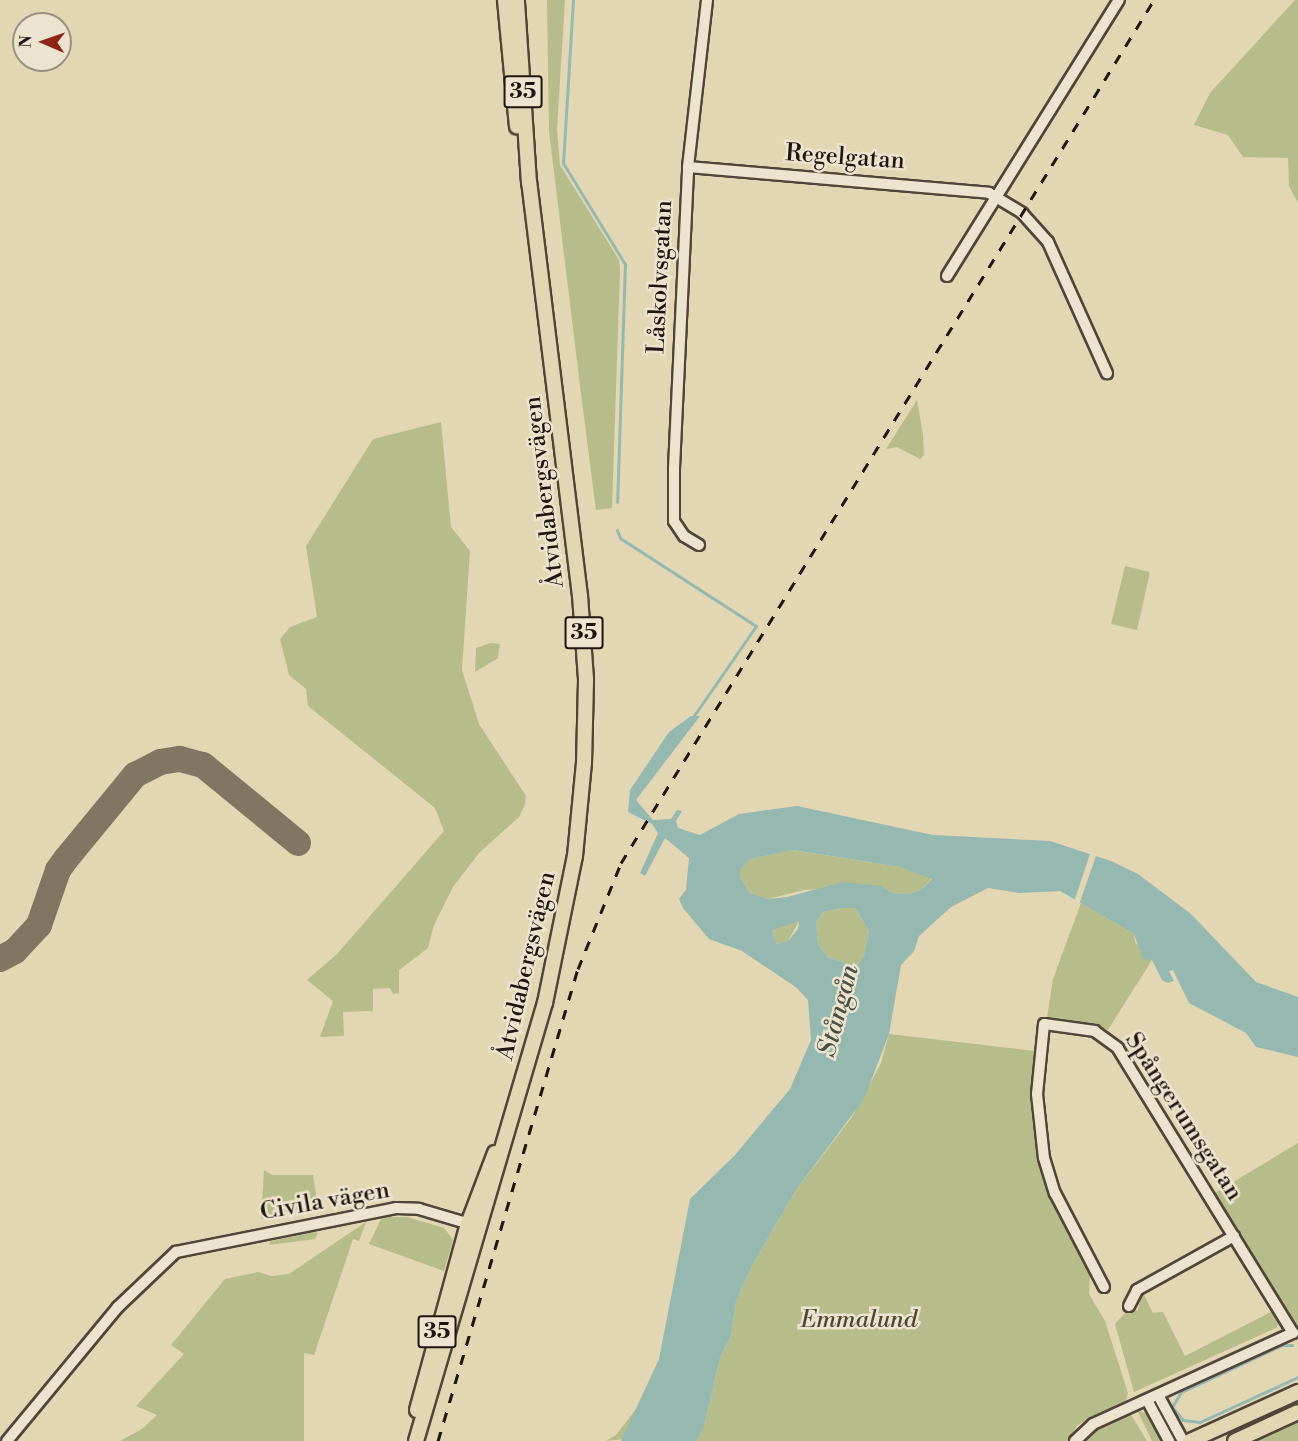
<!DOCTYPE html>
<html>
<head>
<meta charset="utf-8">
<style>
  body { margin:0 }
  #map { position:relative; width:1298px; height:1441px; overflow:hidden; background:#e2d6b3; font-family:"Libre Bodoni",serif }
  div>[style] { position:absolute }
  .green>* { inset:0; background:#b7bd8a }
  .water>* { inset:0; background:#95b9b0 }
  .pier>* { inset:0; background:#e2d6b3 }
  .stream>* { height:3px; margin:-1.5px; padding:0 1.5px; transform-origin:1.5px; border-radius:1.5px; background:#95b9b0 }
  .taxiway>* { height:26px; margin:-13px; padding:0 13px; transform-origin:13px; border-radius:13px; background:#817661 }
  .roads { filter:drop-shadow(2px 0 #504538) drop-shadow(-2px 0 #504538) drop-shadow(0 2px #504538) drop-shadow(0 -2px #504538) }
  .minor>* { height:10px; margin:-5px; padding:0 5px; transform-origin:5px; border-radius:5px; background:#ece4ce }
  .major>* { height:14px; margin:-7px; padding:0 7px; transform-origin:7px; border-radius:7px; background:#e2d6b3 }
  .rail>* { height:3px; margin-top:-1.5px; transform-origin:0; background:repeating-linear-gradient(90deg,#20150f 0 10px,transparent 0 20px) }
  span { translate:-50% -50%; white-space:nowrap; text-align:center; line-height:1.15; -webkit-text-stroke:5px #ece4ce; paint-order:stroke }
  .shield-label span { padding:2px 4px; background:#ece4ce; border:2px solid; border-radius:4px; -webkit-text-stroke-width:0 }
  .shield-label { font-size:22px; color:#20150f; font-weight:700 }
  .street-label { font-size:24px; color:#20150f }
  .park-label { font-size:24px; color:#4d4734; font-style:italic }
  .water-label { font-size:26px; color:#494e47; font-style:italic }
  .north { position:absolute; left:12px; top:12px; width:60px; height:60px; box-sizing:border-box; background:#ece4ce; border:2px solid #9a9182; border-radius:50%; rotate:272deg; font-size:16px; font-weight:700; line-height:24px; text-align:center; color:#20150f }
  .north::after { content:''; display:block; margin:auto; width:21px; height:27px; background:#8f2418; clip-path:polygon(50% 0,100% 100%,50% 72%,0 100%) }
</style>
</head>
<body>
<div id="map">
  <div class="green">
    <div style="clip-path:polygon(547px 0,565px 0,557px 129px,560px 165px,619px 260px,620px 269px,612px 508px,596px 510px,580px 386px,549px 131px)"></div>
    <div style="clip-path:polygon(1295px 0,1298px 0,1298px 203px,1289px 186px,1288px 158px,1243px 157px,1228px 135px,1194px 125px,1210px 93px)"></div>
    <div style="clip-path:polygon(917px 400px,923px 435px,924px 455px,920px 459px,897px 447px,886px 449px)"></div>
    <div style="clip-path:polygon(441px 422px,451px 527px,470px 551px,462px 670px,479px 724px,526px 796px,525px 804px,519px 817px,479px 853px,453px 887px,434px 925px,428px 948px,399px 970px,399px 993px,393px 994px,390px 988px,373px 989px,373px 1011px,343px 1012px,344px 1036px,320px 1037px,333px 1001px,307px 980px,337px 954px,444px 831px,435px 808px,308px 706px,306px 689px,289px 675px,280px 639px,290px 627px,317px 617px,306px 546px,373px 439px)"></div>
    <div style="clip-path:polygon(1125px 566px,1150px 572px,1137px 630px,1111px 624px)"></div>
    <div style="clip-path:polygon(491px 643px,500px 644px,498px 658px,475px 672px,476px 648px)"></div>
    <div style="clip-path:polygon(792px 850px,900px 867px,932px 878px,922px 889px,909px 894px,893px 893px,881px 886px,804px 890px,768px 899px,750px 893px,741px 879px,740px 871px,750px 859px)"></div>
    <div style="clip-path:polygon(1081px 903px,1134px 934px,1135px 942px,1152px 960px,1108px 1030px,1047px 1018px,1053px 979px)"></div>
    <div style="clip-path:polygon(843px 908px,855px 908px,869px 931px,864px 956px,856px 967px,828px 957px,818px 944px,816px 922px,823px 912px)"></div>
    <div style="clip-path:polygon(799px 921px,788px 941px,777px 944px,772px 931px)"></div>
    <div style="clip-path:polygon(889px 1034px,1035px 1051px,1032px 1093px,1040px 1160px,1053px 1201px,1090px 1270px,1089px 1294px,1105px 1321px,1128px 1393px,1126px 1401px,1078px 1425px,1067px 1441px,696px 1441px,703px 1431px,720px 1358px,731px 1336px,736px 1301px,753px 1264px,796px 1190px,852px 1117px,881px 1063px)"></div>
    <div style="clip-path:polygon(1298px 1143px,1298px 1333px,1215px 1193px)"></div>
    <div style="clip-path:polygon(264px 1170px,272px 1175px,313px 1175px,318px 1208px,261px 1219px)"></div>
    <div style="clip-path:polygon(382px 1217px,407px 1217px,444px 1228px,453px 1240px,444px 1271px,369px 1244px)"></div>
    <div style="clip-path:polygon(366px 1222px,359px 1241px,353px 1239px,314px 1355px,304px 1353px,304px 1441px,120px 1441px,142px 1429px,157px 1415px,136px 1406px,184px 1354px,171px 1345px,225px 1279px,258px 1272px,271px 1276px,289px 1274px)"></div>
    <div style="clip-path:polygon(314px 1232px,318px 1233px,315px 1239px,269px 1245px,271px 1241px)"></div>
    <div style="clip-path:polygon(1142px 1291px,1153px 1313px,1163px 1312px,1185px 1356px,1273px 1311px,1279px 1323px,1276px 1328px,1134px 1392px,1115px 1324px,1125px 1313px,1138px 1310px)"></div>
    <div style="clip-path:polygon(1282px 1329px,1279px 1334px,1135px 1398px,1135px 1396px)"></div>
    <div style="clip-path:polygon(639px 1405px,624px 1439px,606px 1441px,616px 1435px)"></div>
    <div style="clip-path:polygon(1137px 1410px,1147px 1414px,1161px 1441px,1152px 1441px)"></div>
    <div style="clip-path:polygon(1130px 1413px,1147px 1441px,1080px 1441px,1096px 1428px)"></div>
    <div style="clip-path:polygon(1298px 1423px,1298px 1441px,1256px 1441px,1286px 1427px)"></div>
  </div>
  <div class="water">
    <div style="clip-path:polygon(evenodd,691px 716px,700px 716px,636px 800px,653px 820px,671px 819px,677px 810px,682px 811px,676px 821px,678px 828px,700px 835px,739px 814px,797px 806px,933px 835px,1050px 841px,1111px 861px,1138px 874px,1191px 914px,1256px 982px,1298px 997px,1298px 1057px,1256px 1047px,1246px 1033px,1189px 1003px,1173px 970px,1169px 971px,1174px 981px,1168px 983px,1162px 980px,1152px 960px,1143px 959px,1134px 934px,1060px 891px,1019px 893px,988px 888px,951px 907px,919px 936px,914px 951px,901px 965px,889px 1034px,864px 1099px,796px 1190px,753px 1264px,736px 1301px,731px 1336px,720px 1358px,703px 1431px,696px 1441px,621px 1441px,659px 1359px,690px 1199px,735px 1155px,790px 1089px,811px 1040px,808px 1000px,797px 988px,742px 951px,709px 939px,683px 908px,679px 899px,686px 890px,689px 858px,665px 838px,645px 876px,640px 873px,658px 833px,652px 824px,628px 812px,630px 790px,669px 732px,691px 716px,793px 850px,900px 867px,932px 879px,922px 889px,909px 894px,893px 893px,881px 886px,843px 882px,787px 897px,768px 899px,750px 893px,741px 879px,740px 871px,750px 859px,793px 850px,691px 716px,843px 908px,855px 908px,869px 931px,864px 956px,856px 967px,828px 957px,818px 944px,816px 922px,823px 912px,843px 908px,691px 716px,799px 921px,798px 929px,788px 941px,777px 944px,772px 931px,799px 921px)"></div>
  </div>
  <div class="pier">
    <div style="clip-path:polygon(1091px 851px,1097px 853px,1079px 905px,1074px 902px)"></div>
  </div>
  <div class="stream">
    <div style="left:573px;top:0;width:163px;rotate:93.5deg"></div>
    <div style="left:563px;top:163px;width:119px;rotate:58.5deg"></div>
    <div style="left:625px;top:264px;width:238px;rotate:91.9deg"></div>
    <div style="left:617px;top:530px;width:9px;rotate:69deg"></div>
    <div style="left:620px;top:538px;width:162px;rotate:32.9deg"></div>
    <div style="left:756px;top:626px;width:111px;rotate:124.7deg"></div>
    <div style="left:1292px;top:1345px;width:10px;rotate:180deg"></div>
    <div style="left:1282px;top:1345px;width:111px;rotate:155deg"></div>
    <div style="left:1181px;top:1392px;width:17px;rotate:121deg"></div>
    <div style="left:1172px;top:1407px;width:17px;rotate:50deg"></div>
    <div style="left:1183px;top:1420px;width:17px;rotate:7deg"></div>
    <div style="left:1200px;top:1422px;width:108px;rotate:-24.7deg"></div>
  </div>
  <div class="taxiway">
    <div style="left:0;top:959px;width:17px;rotate:-28deg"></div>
    <div style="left:15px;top:951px;width:35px;rotate:-47deg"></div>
    <div style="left:39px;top:925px;width:58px;rotate:-70.9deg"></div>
    <div style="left:58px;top:870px;width:14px;rotate:-54deg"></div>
    <div style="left:66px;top:859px;width:109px;rotate:-50.6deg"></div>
    <div style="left:135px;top:775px;width:28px;rotate:-27deg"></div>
    <div style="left:160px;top:762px;width:20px;rotate:-9deg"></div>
    <div style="left:180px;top:759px;width:24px;rotate:15deg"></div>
    <div style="left:203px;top:765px;width:123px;rotate:39.4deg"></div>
  </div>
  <div class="roads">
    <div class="minor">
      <div style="left:688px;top:167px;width:302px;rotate:4.9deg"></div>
      <div style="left:989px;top:193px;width:39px;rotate:31deg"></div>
      <div style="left:1022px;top:213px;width:39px;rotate:48deg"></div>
      <div style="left:1048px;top:242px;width:144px;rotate:65.8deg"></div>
      <div style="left:947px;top:276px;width:325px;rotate:-58.1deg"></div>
      <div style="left:699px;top:545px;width:17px;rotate:-149deg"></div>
      <div style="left:684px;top:536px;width:18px;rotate:-124deg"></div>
      <div style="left:674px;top:521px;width:53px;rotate:-90deg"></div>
      <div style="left:674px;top:468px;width:301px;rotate:-87.3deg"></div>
      <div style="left:688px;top:167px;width:168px;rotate:-83.5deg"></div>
      <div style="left:1129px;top:1306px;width:18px;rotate:-63deg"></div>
      <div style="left:1137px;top:1290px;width:111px;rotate:-29.1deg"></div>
      <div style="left:1158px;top:1395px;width:52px;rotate:61.5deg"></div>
      <div style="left:1147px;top:1400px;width:47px;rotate:61.8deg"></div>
      <div style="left:7px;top:1441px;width:174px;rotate:-50.4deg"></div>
      <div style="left:118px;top:1307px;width:80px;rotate:-43.5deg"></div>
      <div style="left:176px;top:1252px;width:224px;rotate:-11.3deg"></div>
      <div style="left:396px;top:1208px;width:23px;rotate:2deg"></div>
      <div style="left:419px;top:1209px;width:56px;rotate:16.5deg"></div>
      <div style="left:1075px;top:1441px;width:25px;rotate:-43deg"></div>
      <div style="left:1093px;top:1424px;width:220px;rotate:-24.5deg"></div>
      <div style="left:1293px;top:1333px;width:334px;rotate:-121.6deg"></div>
      <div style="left:1118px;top:1048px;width:29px;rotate:-144deg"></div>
      <div style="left:1095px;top:1031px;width:51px;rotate:-172.2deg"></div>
      <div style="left:1044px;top:1024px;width:70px;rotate:95.7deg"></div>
      <div style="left:1037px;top:1094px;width:64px;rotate:83.8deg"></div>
      <div style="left:1044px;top:1158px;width:37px;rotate:73deg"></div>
      <div style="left:1055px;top:1193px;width:106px;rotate:62.5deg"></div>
    </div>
    <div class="major">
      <div style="left:505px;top:0;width:127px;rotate:84.6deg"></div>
      <div style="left:417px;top:1410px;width:193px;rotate:-74.7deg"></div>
      <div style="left:468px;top:1224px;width:76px;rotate:-69.2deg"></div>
      <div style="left:416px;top:1441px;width:457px;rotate:-73.6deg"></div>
      <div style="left:545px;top:1003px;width:150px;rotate:-78.5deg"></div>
      <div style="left:575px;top:856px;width:93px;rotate:-84.5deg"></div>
      <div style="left:584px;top:763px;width:84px;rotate:-88.6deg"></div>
      <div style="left:586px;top:679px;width:83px;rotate:-94.1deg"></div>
      <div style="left:580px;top:596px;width:416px;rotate:-97deg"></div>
      <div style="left:529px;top:183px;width:183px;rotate:-93.8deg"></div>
      <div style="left:1190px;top:1441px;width:119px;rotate:-24.4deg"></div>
      <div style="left:1235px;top:1441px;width:69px;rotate:-24.7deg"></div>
    </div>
  </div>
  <div class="rail">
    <div style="left:438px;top:1441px;width:492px;rotate:-73.5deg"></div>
    <div style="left:578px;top:969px;width:114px;rotate:-67.9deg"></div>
    <div style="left:621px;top:863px;width:1014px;rotate:-58.3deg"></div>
  </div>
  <div class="shield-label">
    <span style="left:523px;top:92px">35</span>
    <span style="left:584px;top:633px">35</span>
    <span style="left:437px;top:1332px">35</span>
  </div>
  <div class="street-label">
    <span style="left:845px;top:158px;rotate:4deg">Regelgatan</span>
    <span style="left:661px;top:277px;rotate:-87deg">Låskolvsgatan</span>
    <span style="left:545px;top:492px;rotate:-97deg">Åtvidabergsvägen</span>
    <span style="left:527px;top:966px;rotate:-77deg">Åtvidabergsvägen</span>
    <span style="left:1183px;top:1117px;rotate:57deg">Spångerumsgatan</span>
    <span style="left:325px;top:1202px;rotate:-10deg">Civila vägen</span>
  </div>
  <div class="park-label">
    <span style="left:859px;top:1321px">Emmalund</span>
  </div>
  <div class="water-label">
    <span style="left:839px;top:1011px;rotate:-75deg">Stångån</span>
  </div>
  <div class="north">N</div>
</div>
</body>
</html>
